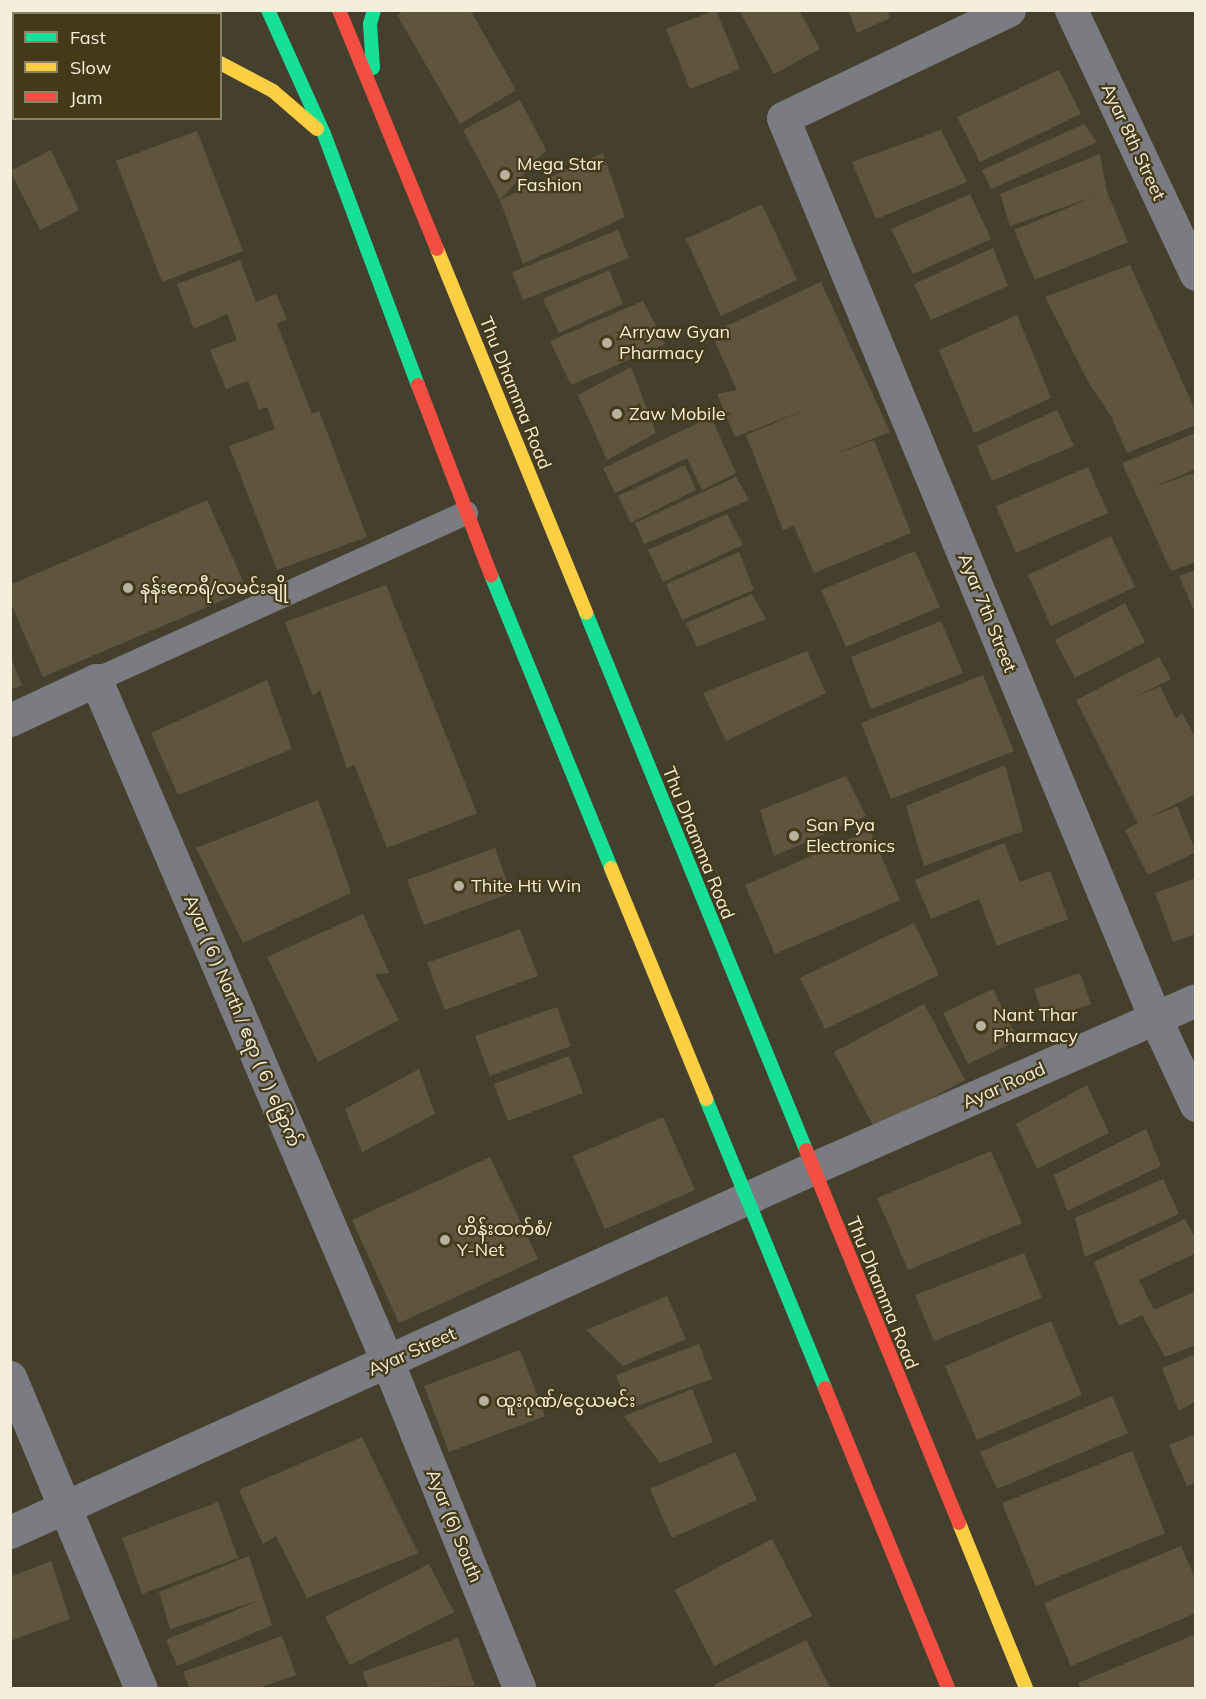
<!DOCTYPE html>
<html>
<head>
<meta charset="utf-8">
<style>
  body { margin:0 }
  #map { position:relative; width:1206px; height:1699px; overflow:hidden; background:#45402e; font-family:Mulish,"Noto Sans Myanmar",sans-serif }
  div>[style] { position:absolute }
  .building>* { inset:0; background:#5f543e }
  .lane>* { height:24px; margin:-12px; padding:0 12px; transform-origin:12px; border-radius:12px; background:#7a7c82 }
  .street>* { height:33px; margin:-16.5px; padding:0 16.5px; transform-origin:16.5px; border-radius:16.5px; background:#7a7c82 }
  .fast>* { height:14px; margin:-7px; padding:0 7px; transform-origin:7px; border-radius:7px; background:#16e098 }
  .slow>* { height:14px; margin:-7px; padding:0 7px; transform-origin:7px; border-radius:7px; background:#ffcf43 }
  .jam>* { height:14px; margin:-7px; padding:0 7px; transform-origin:7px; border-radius:7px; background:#f24e42 }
  .dots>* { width:16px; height:16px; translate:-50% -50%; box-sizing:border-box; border:3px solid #443a1a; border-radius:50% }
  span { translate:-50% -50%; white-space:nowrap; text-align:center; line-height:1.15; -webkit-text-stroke:4.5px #443a1a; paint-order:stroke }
  .street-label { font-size:18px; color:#f4eedb }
  .poi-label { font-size:18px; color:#f4eedb }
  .left { translate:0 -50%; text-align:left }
  .frame { position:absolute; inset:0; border:12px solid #f4eedb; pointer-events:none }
  .legend { position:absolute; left:12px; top:12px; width:210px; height:108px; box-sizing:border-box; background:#443a1a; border:2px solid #8a8267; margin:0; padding:8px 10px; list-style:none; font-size:18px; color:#f4eedb }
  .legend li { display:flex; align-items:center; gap:12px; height:30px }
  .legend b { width:30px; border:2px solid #8a8267 }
</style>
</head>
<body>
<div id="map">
  <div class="building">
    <div style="clip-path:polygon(405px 10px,470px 10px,516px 90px,460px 124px,397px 15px)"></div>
    <div style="clip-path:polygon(716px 10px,740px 69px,690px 89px,666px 29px)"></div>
    <div style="clip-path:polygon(739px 10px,799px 10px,820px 49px,774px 74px)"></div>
    <div style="clip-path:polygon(848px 10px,887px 10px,890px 18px,857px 33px)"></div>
    <div style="clip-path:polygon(1059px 70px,1081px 114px,980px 162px,957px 117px)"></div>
    <div style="clip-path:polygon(520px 100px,546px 150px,500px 200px,463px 130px)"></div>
    <div style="clip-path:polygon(1084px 124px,1097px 142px,991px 189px,982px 170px)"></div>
    <div style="clip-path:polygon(941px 130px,967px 182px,876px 219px,852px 162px)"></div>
    <div style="clip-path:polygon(197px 131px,243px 251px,162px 282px,116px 161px)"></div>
    <div style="clip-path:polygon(51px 150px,79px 210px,40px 230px,10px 171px)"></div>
    <div style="clip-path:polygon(603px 153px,625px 217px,523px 264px,500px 200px)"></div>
    <div style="clip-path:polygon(1100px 154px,1107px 192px,1128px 242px,1035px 280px,1014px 230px,1096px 196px,1010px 226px,1000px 194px)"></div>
    <div style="clip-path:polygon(970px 194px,991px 239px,913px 274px,891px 229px)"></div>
    <div style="clip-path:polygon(762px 204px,797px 280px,721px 316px,686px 239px)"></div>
    <div style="clip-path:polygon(618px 230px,629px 258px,523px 300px,512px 272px)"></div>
    <div style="clip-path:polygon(993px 248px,1008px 286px,931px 320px,914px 284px)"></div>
    <div style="clip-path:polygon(240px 260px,256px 302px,276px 294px,287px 319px,277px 324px,312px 414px,319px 411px,367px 537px,277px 570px,229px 446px,275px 429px,267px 407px,259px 410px,248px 381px,226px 389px,210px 350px,237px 340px,227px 314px,194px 329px,177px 284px)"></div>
    <div style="clip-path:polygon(1130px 265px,1196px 412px,1196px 425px,1127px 453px,1111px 416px,1089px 383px,1045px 297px)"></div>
    <div style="clip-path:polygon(609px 270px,623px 304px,559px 333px,543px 299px)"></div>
    <div style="clip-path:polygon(821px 282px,890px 432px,830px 456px,874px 440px,911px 533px,814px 573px,794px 526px,783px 530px,746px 435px,809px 408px,735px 437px,717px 394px,737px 390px,711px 333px)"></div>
    <div style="clip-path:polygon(643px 301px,665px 344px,571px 385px,550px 341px)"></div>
    <div style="clip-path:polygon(1017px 315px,1051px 398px,974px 433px,939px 350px)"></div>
    <div style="clip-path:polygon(631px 367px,656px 433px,607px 460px,578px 395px)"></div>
    <div style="clip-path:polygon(1057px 410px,1074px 446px,992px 481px,977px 446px)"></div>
    <div style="clip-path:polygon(711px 417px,736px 473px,702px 490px,687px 458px,615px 493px,603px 468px)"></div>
    <div style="clip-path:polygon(1196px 433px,1196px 469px,1151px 488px,1196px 472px,1196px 562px,1171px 571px,1122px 463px)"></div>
    <div style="clip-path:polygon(685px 465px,696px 490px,631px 523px,618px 496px)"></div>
    <div style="clip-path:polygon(1088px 467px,1108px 513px,1016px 553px,996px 506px)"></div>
    <div style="clip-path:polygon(736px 477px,749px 500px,644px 544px,635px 523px)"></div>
    <div style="clip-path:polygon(207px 500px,247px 590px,43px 677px,10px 602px,10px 585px)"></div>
    <div style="clip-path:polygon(727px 514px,743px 545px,663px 582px,648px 550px)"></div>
    <div style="clip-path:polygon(1111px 536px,1135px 587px,1051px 626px,1028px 575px)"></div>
    <div style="clip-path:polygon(915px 551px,940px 607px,846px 647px,821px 590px)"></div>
    <div style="clip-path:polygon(739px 552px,754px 590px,682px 620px,666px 584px)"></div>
    <div style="clip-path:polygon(1196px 570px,1196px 615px,1179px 576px)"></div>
    <div style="clip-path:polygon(386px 585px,477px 813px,387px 848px,354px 764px,347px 769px,320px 690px,313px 696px,285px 622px)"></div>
    <div style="clip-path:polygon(752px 594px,766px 619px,697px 647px,686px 623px)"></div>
    <div style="clip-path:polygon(1125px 603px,1145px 642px,1075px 678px,1055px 640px)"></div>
    <div style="clip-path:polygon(941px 621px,963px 673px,871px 709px,851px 657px)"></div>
    <div style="clip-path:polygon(807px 651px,826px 693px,726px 741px,703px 693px)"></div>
    <div style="clip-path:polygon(10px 656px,22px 685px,10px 690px)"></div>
    <div style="clip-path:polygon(1159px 657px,1171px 679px,1131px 699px,1160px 686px,1176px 719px,1182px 713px,1196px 739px,1196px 794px,1147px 818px,1177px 806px,1196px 852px,1148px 875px,1125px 830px,1138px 823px,1076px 700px)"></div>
    <div style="clip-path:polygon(983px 675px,1014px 751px,891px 799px,861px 723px)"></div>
    <div style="clip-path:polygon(267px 680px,292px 749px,178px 795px,151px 733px)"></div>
    <div style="clip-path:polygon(1005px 765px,1023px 831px,924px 866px,906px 806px)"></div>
    <div style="clip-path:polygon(846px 776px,866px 816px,774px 856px,760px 810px)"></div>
    <div style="clip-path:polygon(318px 800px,351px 893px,243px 943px,196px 848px)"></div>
    <div style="clip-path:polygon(870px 830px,900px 900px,775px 954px,745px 885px)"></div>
    <div style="clip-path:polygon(1004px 843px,1020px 882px,1050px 871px,1068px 919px,997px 946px,979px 899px,931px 919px,915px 880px)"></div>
    <div style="clip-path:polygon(495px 848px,511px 893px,424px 925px,407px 880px)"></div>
    <div style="clip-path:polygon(1196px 878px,1196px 934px,1173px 942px,1155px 893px)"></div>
    <div style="clip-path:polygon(363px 914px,389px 973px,375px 974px,399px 1020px,318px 1062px,267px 957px)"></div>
    <div style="clip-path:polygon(914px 923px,939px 975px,825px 1029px,800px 978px)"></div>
    <div style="clip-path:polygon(520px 929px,538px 976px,445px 1010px,427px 963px)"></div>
    <div style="clip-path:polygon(1080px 973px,1091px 1004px,1045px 1020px,1034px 989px)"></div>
    <div style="clip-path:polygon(993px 989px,1018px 1040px,968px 1064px,943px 1013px)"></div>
    <div style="clip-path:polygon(924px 1004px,965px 1080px,875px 1129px,834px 1052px)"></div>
    <div style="clip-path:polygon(557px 1007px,571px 1046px,490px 1076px,475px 1036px)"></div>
    <div style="clip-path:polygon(569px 1056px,583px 1093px,508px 1121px,494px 1084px)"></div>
    <div style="clip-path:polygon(419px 1069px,435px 1114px,362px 1152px,345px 1109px)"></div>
    <div style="clip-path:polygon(1087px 1085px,1109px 1133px,1037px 1169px,1016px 1124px)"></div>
    <div style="clip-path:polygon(663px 1117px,695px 1190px,605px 1229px,573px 1156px)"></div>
    <div style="clip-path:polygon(1146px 1129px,1161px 1166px,1067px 1211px,1054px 1175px)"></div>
    <div style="clip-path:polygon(991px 1151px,1022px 1223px,908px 1270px,877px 1198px)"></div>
    <div style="clip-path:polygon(490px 1157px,538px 1259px,399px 1323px,352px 1220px)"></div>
    <div style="clip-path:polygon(1163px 1179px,1179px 1214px,1085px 1257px,1075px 1218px)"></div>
    <div style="clip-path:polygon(1185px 1219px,1196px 1239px,1196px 1253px,1139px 1280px,1154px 1310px,1196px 1291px,1196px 1345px,1165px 1357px,1142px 1315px,1119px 1326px,1094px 1262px)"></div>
    <div style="clip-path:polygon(1024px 1253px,1042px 1298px,934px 1341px,915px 1295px)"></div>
    <div style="clip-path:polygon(667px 1296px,686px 1339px,623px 1366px,586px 1330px)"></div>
    <div style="clip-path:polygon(1051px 1321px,1082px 1395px,977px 1440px,945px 1366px)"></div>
    <div style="clip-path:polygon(699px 1344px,712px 1379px,629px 1409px,616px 1375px)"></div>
    <div style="clip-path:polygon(520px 1350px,545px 1416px,449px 1452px,424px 1386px)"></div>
    <div style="clip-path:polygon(1196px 1354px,1196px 1401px,1179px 1411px,1162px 1368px)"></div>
    <div style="clip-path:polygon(692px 1389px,713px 1442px,660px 1463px,624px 1416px)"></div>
    <div style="clip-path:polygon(1112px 1396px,1128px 1433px,997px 1489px,980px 1452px)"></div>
    <div style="clip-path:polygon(1196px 1434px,1196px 1482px,1187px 1486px,1169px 1445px)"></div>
    <div style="clip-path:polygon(362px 1437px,418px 1553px,307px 1598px,276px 1536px,263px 1544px,239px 1490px)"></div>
    <div style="clip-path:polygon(1132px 1451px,1165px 1533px,1036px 1586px,1002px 1503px)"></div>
    <div style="clip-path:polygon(735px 1452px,757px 1500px,672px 1538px,650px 1489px)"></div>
    <div style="clip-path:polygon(218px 1502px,238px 1558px,142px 1594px,122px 1538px)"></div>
    <div style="clip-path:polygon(772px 1539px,812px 1616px,714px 1666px,675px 1590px)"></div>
    <div style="clip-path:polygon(1181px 1546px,1196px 1580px,1196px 1613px,1071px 1666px,1044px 1603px)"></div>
    <div style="clip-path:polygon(249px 1556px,272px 1625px,177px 1666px,166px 1640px,257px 1601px,170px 1629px,159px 1592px)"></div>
    <div style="clip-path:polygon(51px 1561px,70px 1619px,10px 1641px,10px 1577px)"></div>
    <div style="clip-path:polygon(429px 1564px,454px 1612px,350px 1665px,325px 1617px)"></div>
    <div style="clip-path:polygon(1196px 1634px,1196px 1688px,1081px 1688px,1078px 1683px)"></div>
    <div style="clip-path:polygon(282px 1636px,296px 1675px,259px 1688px,189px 1688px,183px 1672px)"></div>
    <div style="clip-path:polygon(458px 1638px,475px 1686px,369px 1688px,362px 1672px)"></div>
    <div style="clip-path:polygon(806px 1640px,830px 1688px,716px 1688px,714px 1685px)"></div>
  </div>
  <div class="lane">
    <div style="left:96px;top:680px;width:406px;rotate:-24.3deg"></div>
  </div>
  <div class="street">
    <div style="left:1009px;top:10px;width:250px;rotate:154.5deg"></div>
    <div style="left:783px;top:118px;width:974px;rotate:67.54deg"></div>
    <div style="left:1155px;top:1018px;width:96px;rotate:64.8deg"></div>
    <div style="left:1071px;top:10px;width:292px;rotate:64.7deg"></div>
    <div style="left:10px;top:720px;width:95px;rotate:-24.9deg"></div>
    <div style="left:96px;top:680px;width:743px;rotate:66.85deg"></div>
    <div style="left:388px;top:1363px;width:350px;rotate:68deg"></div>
    <div style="left:10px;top:1377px;width:337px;rotate:67.2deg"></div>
    <div style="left:10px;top:1532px;width:879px;rotate:-24.38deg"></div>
    <div style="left:811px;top:1169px;width:420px;rotate:-23.7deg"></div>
  </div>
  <div class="fast">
    <div style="left:268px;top:10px;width:136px;rotate:65.7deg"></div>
    <div style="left:324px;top:134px;width:268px;rotate:69.5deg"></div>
    <div style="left:373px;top:68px;width:44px;rotate:-93.9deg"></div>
    <div style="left:370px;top:24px;width:15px;rotate:-74deg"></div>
    <div style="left:10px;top:90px;width:4px;rotate:-27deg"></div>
    <div style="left:491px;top:575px;width:317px;rotate:67.7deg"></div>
    <div style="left:586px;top:613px;width:580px;rotate:67.72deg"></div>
    <div style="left:706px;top:1099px;width:313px;rotate:67.6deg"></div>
  </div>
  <div class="slow">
    <div style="left:100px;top:14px;width:4px;rotate:-63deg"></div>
    <div style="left:146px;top:14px;width:6px;rotate:-39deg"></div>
    <div style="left:220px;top:63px;width:60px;rotate:27.8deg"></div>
    <div style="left:273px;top:91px;width:58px;rotate:40.8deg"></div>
    <div style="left:437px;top:249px;width:393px;rotate:67.7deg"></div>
    <div style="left:611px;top:868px;width:250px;rotate:67.6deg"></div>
    <div style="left:959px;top:1523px;width:178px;rotate:67.9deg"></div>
  </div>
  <div class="jam">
    <div style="left:339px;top:10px;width:258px;rotate:67.7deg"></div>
    <div style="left:418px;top:385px;width:204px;rotate:69deg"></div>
    <div style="left:806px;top:1150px;width:403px;rotate:67.7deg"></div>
    <div style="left:825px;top:1388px;width:324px;rotate:67.7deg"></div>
  </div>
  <div class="dots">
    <div style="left:505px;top:175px;background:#b7b19e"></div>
    <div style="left:607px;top:343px;background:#b7b19e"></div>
    <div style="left:617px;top:414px;background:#b7b19e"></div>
    <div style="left:128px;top:588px;background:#b7b19e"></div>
    <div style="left:794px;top:836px;background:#b7b19e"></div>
    <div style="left:459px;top:886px;background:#b7b19e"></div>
    <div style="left:981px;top:1026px;background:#b7b19e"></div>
    <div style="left:445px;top:1240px;background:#b7b19e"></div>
    <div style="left:484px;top:1401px;background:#b7b19e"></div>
  </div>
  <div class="street-label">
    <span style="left:1133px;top:142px;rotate:65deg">Ayar 8th Street</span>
    <span style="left:515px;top:393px;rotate:68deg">Thu Dhamma Road</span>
    <span style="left:987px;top:613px;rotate:68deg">Ayar 7th Street</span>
    <span style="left:698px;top:843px;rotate:68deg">Thu Dhamma Road</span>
    <span style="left:242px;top:1021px;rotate:67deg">Ayar ( 6 ) North / ဧရာ ( 6 ) မြောက်</span>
    <span style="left:1004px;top:1086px;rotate:-24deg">Ayar Road</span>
    <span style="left:882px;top:1293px;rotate:68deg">Thu Dhamma Road</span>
    <span style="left:412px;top:1352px;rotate:-24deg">Ayar Street</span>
    <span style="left:454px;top:1526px;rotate:68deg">Ayar (6) South</span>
  </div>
  <div class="poi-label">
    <span class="left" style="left:517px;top:175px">Mega Star<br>Fashion</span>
    <span class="left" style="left:619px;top:343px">Arryaw Gyan<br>Pharmacy</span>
    <span class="left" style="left:629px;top:414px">Zaw Mobile</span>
    <span class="left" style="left:140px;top:588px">နန်းဧကရီ/လမင်းချို</span>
    <span class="left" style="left:806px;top:836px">San Pya<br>Electronics</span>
    <span class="left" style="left:471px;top:886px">Thite Hti Win</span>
    <span class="left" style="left:993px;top:1026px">Nant Thar<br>Pharmacy</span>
    <span class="left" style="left:457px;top:1240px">ဟိန်းထက်စံ/<br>Y-Net</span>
    <span class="left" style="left:496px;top:1401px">ထူးဂုဏ်/ငွေယမင်း</span>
  </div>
  <div class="frame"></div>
  <ul class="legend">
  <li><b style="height:8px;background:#16e098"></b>Fast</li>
  <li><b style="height:8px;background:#ffcf43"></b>Slow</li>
  <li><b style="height:8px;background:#f24e42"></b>Jam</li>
  </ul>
</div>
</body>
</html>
